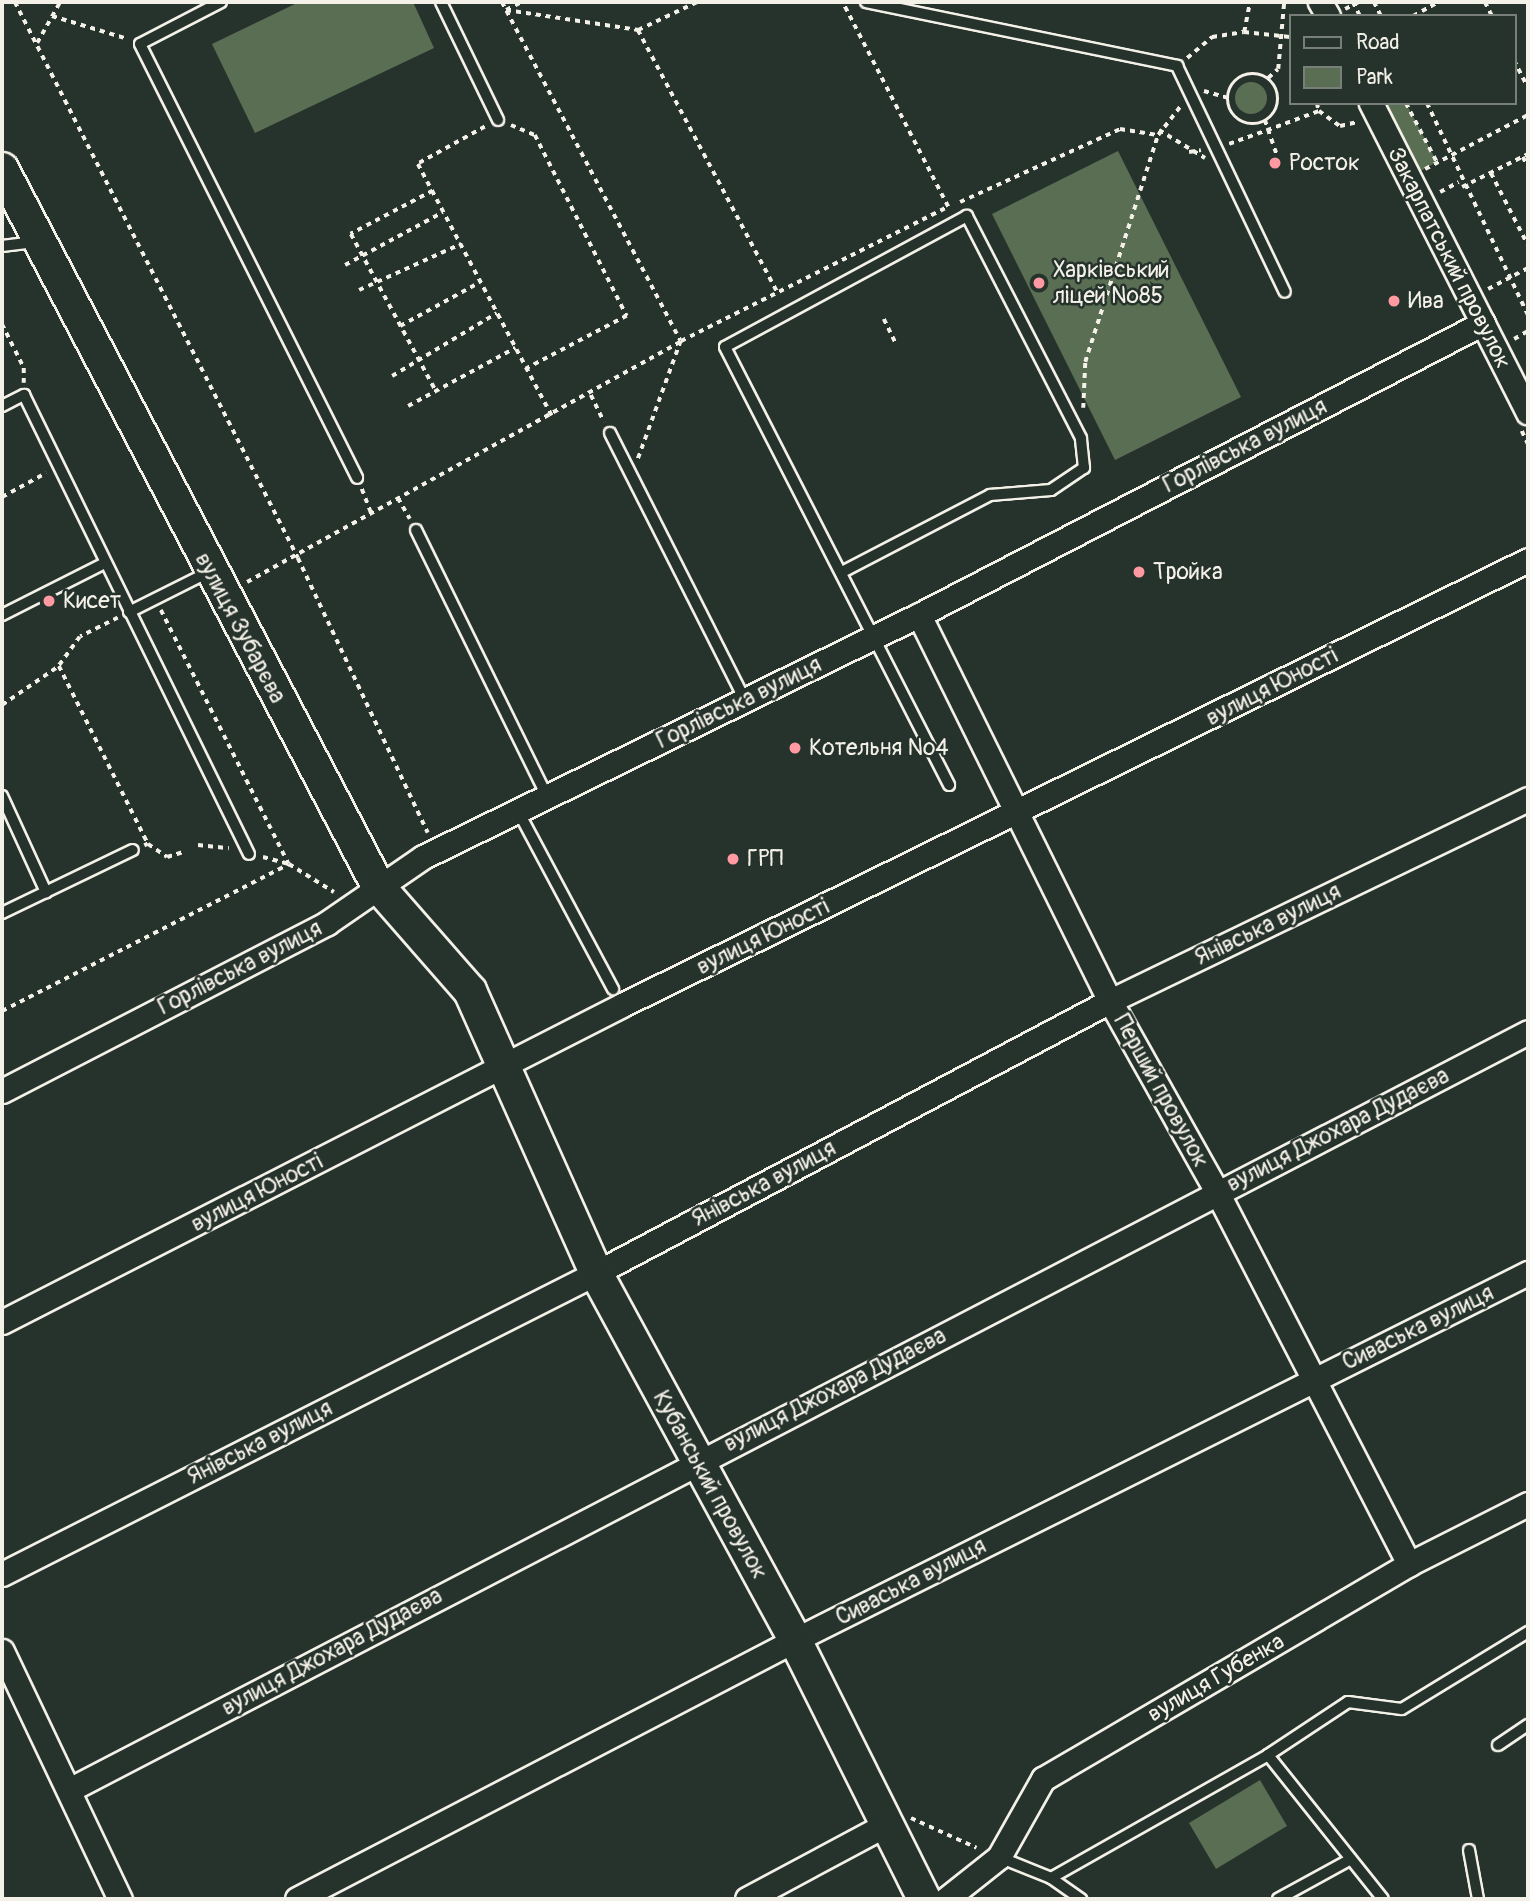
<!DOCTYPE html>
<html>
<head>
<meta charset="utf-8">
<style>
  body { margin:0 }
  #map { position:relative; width:1530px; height:1901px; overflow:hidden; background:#26332d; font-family:Pangolin,sans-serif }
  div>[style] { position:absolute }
  .green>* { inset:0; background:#596e52 }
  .round { border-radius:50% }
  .path>* { height:3.5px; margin-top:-1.75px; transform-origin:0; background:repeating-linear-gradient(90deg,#f4f1e8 0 5px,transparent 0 10px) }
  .path>.ring { margin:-1.75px; padding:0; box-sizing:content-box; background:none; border:3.5px solid #f4f1e8; border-radius:50% }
  .roads { filter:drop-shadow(2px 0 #f4f1e8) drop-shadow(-2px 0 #f4f1e8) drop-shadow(0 2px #f4f1e8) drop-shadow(0 -2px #f4f1e8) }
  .lane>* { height:10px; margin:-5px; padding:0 5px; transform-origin:5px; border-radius:5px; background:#26332d }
  .street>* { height:23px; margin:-11.5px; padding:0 11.5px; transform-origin:11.5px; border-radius:11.5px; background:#26332d }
  .secondary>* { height:32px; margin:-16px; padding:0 16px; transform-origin:16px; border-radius:16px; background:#26332d }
  .dots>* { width:19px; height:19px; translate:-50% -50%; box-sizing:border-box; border:4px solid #26332d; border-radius:50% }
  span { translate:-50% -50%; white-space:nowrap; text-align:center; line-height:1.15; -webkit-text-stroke:5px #26332d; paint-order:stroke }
  .poi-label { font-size:23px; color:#f4f1e8 }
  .left { translate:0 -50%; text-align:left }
  .street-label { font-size:23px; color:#f4f1e8 }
  .frame { position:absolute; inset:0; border:4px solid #f4f1e8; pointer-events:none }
  .legend { position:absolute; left:1289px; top:14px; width:228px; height:91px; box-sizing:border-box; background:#26332d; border:2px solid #787f78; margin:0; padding:9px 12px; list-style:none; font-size:21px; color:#f4f1e8 }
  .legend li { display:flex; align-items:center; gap:14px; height:35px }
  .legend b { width:35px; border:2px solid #787f78 }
</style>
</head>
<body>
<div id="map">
  <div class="green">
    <div style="clip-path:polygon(299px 2px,413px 2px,434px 48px,255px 133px,212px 44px)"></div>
    <div class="round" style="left:1235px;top:82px;width:32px;height:32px"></div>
    <div style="clip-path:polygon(1371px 103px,1406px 103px,1437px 162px,1408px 178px)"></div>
    <div style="clip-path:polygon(1118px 151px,1241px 397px,1115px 460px,992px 214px)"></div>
    <div style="clip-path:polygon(1260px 1780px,1287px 1826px,1216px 1869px,1189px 1823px)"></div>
  </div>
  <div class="path">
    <div style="left:15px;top:2px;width:624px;rotate:63.02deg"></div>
    <div style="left:298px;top:558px;width:304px;rotate:64.7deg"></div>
    <div style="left:502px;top:2px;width:383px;rotate:62.2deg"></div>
    <div style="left:681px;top:341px;width:126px;rotate:110deg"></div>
    <div style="left:1353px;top:2px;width:16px;rotate:63deg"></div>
    <div style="left:1374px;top:2px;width:16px;rotate:63deg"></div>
    <div style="left:1485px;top:2px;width:16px;rotate:63deg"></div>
    <div style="left:1345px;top:9px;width:16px;rotate:-27deg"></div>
    <div style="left:506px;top:10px;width:134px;rotate:8.6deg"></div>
    <div style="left:638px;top:30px;width:298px;rotate:62deg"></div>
    <div style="left:506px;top:10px;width:18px;rotate:-27deg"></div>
    <div style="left:52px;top:16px;width:79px;rotate:16.8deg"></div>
    <div style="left:1413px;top:16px;width:29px;rotate:-29deg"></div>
    <div style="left:638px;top:30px;width:65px;rotate:-25.4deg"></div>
    <div style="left:1244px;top:32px;width:31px;rotate:-79deg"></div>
    <div style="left:37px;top:43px;width:47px;rotate:-60.7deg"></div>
    <div style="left:1187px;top:58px;width:33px;rotate:-40deg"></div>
    <div style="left:1212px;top:37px;width:32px;rotate:-9deg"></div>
    <div style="left:1244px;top:32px;width:46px;rotate:6.2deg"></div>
    <div style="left:1514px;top:60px;width:30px;rotate:63deg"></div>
    <div class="ring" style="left:1228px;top:74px;width:46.5px;height:46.5px"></div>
    <div style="left:1268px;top:78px;width:13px;rotate:-42deg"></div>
    <div style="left:1278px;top:69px;width:67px;rotate:-84.9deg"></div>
    <div style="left:1204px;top:91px;width:25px;rotate:16deg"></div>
    <div style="left:1317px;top:103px;width:8px;rotate:76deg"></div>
    <div style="left:1406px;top:103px;width:67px;rotate:62.3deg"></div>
    <div style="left:1427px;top:103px;width:235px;rotate:64.5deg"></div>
    <div style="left:1265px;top:120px;width:40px;rotate:71.1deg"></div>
    <div style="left:511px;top:125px;width:26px;rotate:23deg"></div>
    <div style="left:535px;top:135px;width:203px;rotate:63.1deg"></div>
    <div style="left:627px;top:316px;width:114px;rotate:152.3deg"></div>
    <div style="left:485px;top:127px;width:77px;rotate:151.1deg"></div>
    <div style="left:418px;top:164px;width:285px;rotate:62deg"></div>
    <div style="left:1159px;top:130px;width:54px;rotate:31.3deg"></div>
    <div style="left:1229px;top:144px;width:96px;rotate:-20.1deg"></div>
    <div style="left:1319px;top:111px;width:26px;rotate:36deg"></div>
    <div style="left:1340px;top:126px;width:18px;rotate:-13deg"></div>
    <div style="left:1189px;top:152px;width:12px;rotate:-9deg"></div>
    <div style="left:1523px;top:157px;width:11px;rotate:63deg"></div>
    <div style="left:1425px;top:169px;width:116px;rotate:-27.7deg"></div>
    <div style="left:1491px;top:173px;width:81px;rotate:62.8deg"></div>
    <div style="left:1462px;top:187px;width:74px;rotate:-26.6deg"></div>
    <div style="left:433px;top:191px;width:93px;rotate:152.3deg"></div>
    <div style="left:351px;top:234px;width:179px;rotate:61.6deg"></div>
    <div style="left:1440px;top:192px;width:21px;rotate:-28deg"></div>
    <div style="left:960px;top:202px;width:176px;rotate:-24.5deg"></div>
    <div style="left:1120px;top:129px;width:38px;rotate:9deg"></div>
    <div style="left:1158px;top:135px;width:37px;rotate:-52deg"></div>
    <div style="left:345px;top:265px;width:111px;rotate:-28.4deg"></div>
    <div style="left:1488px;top:289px;width:45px;rotate:-27.7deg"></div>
    <div style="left:359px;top:290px;width:112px;rotate:-24.3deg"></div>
    <div style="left:884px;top:319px;width:28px;rotate:64deg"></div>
    <div style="left:2px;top:324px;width:49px;rotate:63.4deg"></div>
    <div style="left:24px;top:368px;width:15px;rotate:90deg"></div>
    <div style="left:400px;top:326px;width:91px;rotate:-28.8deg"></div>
    <div style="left:1514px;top:339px;width:16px;rotate:-30deg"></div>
    <div style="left:392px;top:376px;width:122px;rotate:-31deg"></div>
    <div style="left:591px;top:395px;width:30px;rotate:64deg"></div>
    <div style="left:408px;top:406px;width:122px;rotate:-28.5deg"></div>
    <div style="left:1083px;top:408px;width:46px;rotate:-87.5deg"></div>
    <div style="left:1085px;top:362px;width:238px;rotate:-72.2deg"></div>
    <div style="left:1522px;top:431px;width:14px;rotate:65deg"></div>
    <div style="left:362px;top:489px;width:25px;rotate:69deg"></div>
    <div style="left:2px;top:497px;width:50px;rotate:-28.6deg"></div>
    <div style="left:398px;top:498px;width:24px;rotate:60deg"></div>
    <div style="left:247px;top:582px;width:496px;rotate:-29deg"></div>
    <div style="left:681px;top:341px;width:299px;rotate:-26.7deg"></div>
    <div style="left:948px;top:207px;width:231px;rotate:-117.3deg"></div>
    <div style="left:161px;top:610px;width:284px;rotate:63.3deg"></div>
    <div style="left:118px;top:618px;width:42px;rotate:153.4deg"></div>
    <div style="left:80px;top:637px;width:36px;rotate:126deg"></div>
    <div style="left:59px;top:666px;width:199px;rotate:63.4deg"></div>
    <div style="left:148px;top:844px;width:4px;rotate:153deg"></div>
    <div style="left:2px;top:705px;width:69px;rotate:-34.4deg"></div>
    <div style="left:148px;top:844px;width:23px;rotate:34deg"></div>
    <div style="left:167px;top:857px;width:17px;rotate:-17deg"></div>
    <div style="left:198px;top:845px;width:31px;rotate:6deg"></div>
    <div style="left:263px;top:857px;width:27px;rotate:15deg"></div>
    <div style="left:289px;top:864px;width:53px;rotate:31.9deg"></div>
    <div style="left:2px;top:1011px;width:322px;rotate:-27.1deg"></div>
    <div style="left:911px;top:1818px;width:72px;rotate:24.4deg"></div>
  </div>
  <div class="roads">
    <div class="lane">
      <div style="left:221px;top:2px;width:91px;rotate:152.6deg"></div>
      <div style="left:140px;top:44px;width:485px;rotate:63.4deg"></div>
      <div style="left:441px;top:2px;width:131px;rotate:64.2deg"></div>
      <div style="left:866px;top:2px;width:318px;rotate:11.6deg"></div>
      <div style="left:1177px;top:66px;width:250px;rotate:64.5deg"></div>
      <div style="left:2px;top:246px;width:35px;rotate:-7deg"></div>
      <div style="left:2px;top:406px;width:25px;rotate:-27deg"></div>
      <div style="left:24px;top:395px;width:511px;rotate:63.89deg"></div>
      <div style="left:610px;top:433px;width:299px;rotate:63.2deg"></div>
      <div style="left:416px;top:530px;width:297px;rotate:63.8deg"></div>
      <div style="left:844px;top:571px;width:165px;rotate:-27.5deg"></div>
      <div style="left:990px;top:495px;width:61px;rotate:-4.7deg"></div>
      <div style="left:1051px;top:490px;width:40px;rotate:-34deg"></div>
      <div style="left:1084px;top:468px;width:30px;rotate:-96deg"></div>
      <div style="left:1081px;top:438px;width:250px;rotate:-117.2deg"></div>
      <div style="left:967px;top:216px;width:275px;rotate:151.6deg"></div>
      <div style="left:725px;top:347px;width:492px;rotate:62.9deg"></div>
      <div style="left:129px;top:612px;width:89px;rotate:-26.6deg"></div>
      <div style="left:2px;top:615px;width:115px;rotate:-26.8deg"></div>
      <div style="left:2px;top:796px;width:106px;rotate:65.4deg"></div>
      <div style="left:518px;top:811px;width:202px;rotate:61.9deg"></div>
      <div style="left:2px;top:913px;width:145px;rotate:-25.7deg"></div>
      <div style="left:1498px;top:1745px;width:36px;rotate:-34deg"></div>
      <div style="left:1268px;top:1755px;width:96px;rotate:-33.5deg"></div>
      <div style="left:1348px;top:1702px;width:54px;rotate:7.4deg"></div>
      <div style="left:1402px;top:1709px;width:148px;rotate:-31.4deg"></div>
      <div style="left:1469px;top:1850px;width:50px;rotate:79.6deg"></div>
      <div style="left:999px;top:1857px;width:56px;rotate:22deg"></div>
      <div style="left:1051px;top:1878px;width:249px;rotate:-29.5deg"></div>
      <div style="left:1268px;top:1755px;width:184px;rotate:51.4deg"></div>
      <div style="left:1051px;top:1878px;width:37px;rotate:35deg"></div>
      <div style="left:1278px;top:1899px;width:83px;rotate:-28.7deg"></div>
    </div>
    <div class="street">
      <div style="left:1320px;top:2px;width:16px;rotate:60deg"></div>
      <div style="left:1371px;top:103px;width:347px;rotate:63.1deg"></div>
      <div style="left:919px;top:615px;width:431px;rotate:63.7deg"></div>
      <div style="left:1110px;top:1001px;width:219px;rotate:60.7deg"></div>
      <div style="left:1217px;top:1192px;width:419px;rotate:62.7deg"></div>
      <div style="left:2px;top:1091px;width:366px;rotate:-27.3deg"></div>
      <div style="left:327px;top:923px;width:116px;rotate:-34.5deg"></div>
      <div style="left:423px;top:857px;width:552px;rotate:-26.01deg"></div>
      <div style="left:919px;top:615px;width:635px;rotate:-27.37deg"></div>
      <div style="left:2px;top:1322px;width:696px;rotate:-27.08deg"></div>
      <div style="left:622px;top:1005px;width:1009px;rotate:-26.16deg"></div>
      <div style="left:2px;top:1574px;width:666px;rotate:-26.87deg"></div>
      <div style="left:596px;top:1273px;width:582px;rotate:-27.89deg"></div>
      <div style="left:1110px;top:1001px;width:464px;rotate:-25.8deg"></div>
      <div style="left:2px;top:1651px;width:275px;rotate:64.6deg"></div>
      <div style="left:69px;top:1790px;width:1644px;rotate:-27.45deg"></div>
      <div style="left:297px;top:1899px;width:561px;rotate:-27.48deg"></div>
      <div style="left:795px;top:1640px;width:820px;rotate:-26.6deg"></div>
      <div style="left:747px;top:1899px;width:157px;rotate:-28.2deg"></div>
      <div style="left:946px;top:1899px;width:68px;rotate:-38.4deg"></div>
      <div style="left:999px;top:1857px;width:90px;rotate:-60.6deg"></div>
      <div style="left:1043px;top:1779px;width:424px;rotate:-30.4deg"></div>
      <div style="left:1409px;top:1564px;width:133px;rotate:-26.8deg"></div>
    </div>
    <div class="secondary">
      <div style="left:2px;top:169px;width:810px;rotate:62.33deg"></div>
      <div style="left:378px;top:886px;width:140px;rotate:48.8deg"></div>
      <div style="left:470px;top:991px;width:309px;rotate:65.9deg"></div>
      <div style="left:596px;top:1273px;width:417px;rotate:61.5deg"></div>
      <div style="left:795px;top:1640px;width:289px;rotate:63.5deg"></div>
    </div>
  </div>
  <div class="dots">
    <div style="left:1275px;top:163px;background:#ff9aa2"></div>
    <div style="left:1039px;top:283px;background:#ff9aa2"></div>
    <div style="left:1394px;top:301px;background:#ff9aa2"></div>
    <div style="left:1139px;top:572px;background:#ff9aa2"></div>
    <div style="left:49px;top:601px;background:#ff9aa2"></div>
    <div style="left:795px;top:748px;background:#ff9aa2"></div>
    <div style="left:733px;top:859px;background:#ff9aa2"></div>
  </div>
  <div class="poi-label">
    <span class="left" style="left:1289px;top:163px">Росток</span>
    <span class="left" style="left:1053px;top:283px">Харківський<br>ліцей №85</span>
    <span class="left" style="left:1408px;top:301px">Ива</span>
    <span class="left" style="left:1153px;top:572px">Тройка</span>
    <span class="left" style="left:63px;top:601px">Кисет</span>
    <span class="left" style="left:809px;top:748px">Котельня №4</span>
    <span class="left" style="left:747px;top:859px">ГРП</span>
  </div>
  <div class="street-label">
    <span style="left:1449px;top:258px;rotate:63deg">Закарпатський провулок</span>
    <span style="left:1245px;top:446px;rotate:-27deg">Горлівська вулиця</span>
    <span style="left:240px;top:628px;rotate:62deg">вулиця Зубарєва</span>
    <span style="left:1272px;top:687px;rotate:-27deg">вулиця Юності</span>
    <span style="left:739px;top:703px;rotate:-26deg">Горлівська вулиця</span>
    <span style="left:1268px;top:925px;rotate:-26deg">Янівська вулиця</span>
    <span style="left:763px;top:937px;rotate:-26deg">вулиця Юності</span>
    <span style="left:240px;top:968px;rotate:-27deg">Горлівська вулиця</span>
    <span style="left:1161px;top:1091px;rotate:61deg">Перший провулок</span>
    <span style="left:1338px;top:1130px;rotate:-27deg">вулиця Джохара Дудаєва</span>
    <span style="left:764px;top:1184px;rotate:-28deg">Янівська вулиця</span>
    <span style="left:257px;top:1193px;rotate:-27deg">вулиця Юності</span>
    <span style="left:1418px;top:1328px;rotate:-26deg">Сиваська вулиця</span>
    <span style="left:835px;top:1390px;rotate:-27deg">вулиця Джохара Дудаєва</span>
    <span style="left:260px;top:1443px;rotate:-27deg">Янівська вулиця</span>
    <span style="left:710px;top:1485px;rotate:61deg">Кубанський провулок</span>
    <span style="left:911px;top:1582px;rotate:-27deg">Сиваська вулиця</span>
    <span style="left:332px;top:1652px;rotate:-28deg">вулиця Джохара Дудаєва</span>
    <span style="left:1216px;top:1678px;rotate:-30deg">вулиця Губенка</span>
  </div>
  <div class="frame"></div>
  <ul class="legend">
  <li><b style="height:9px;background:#26332d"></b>Road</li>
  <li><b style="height:19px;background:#596e52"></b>Park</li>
  </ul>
</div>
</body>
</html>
